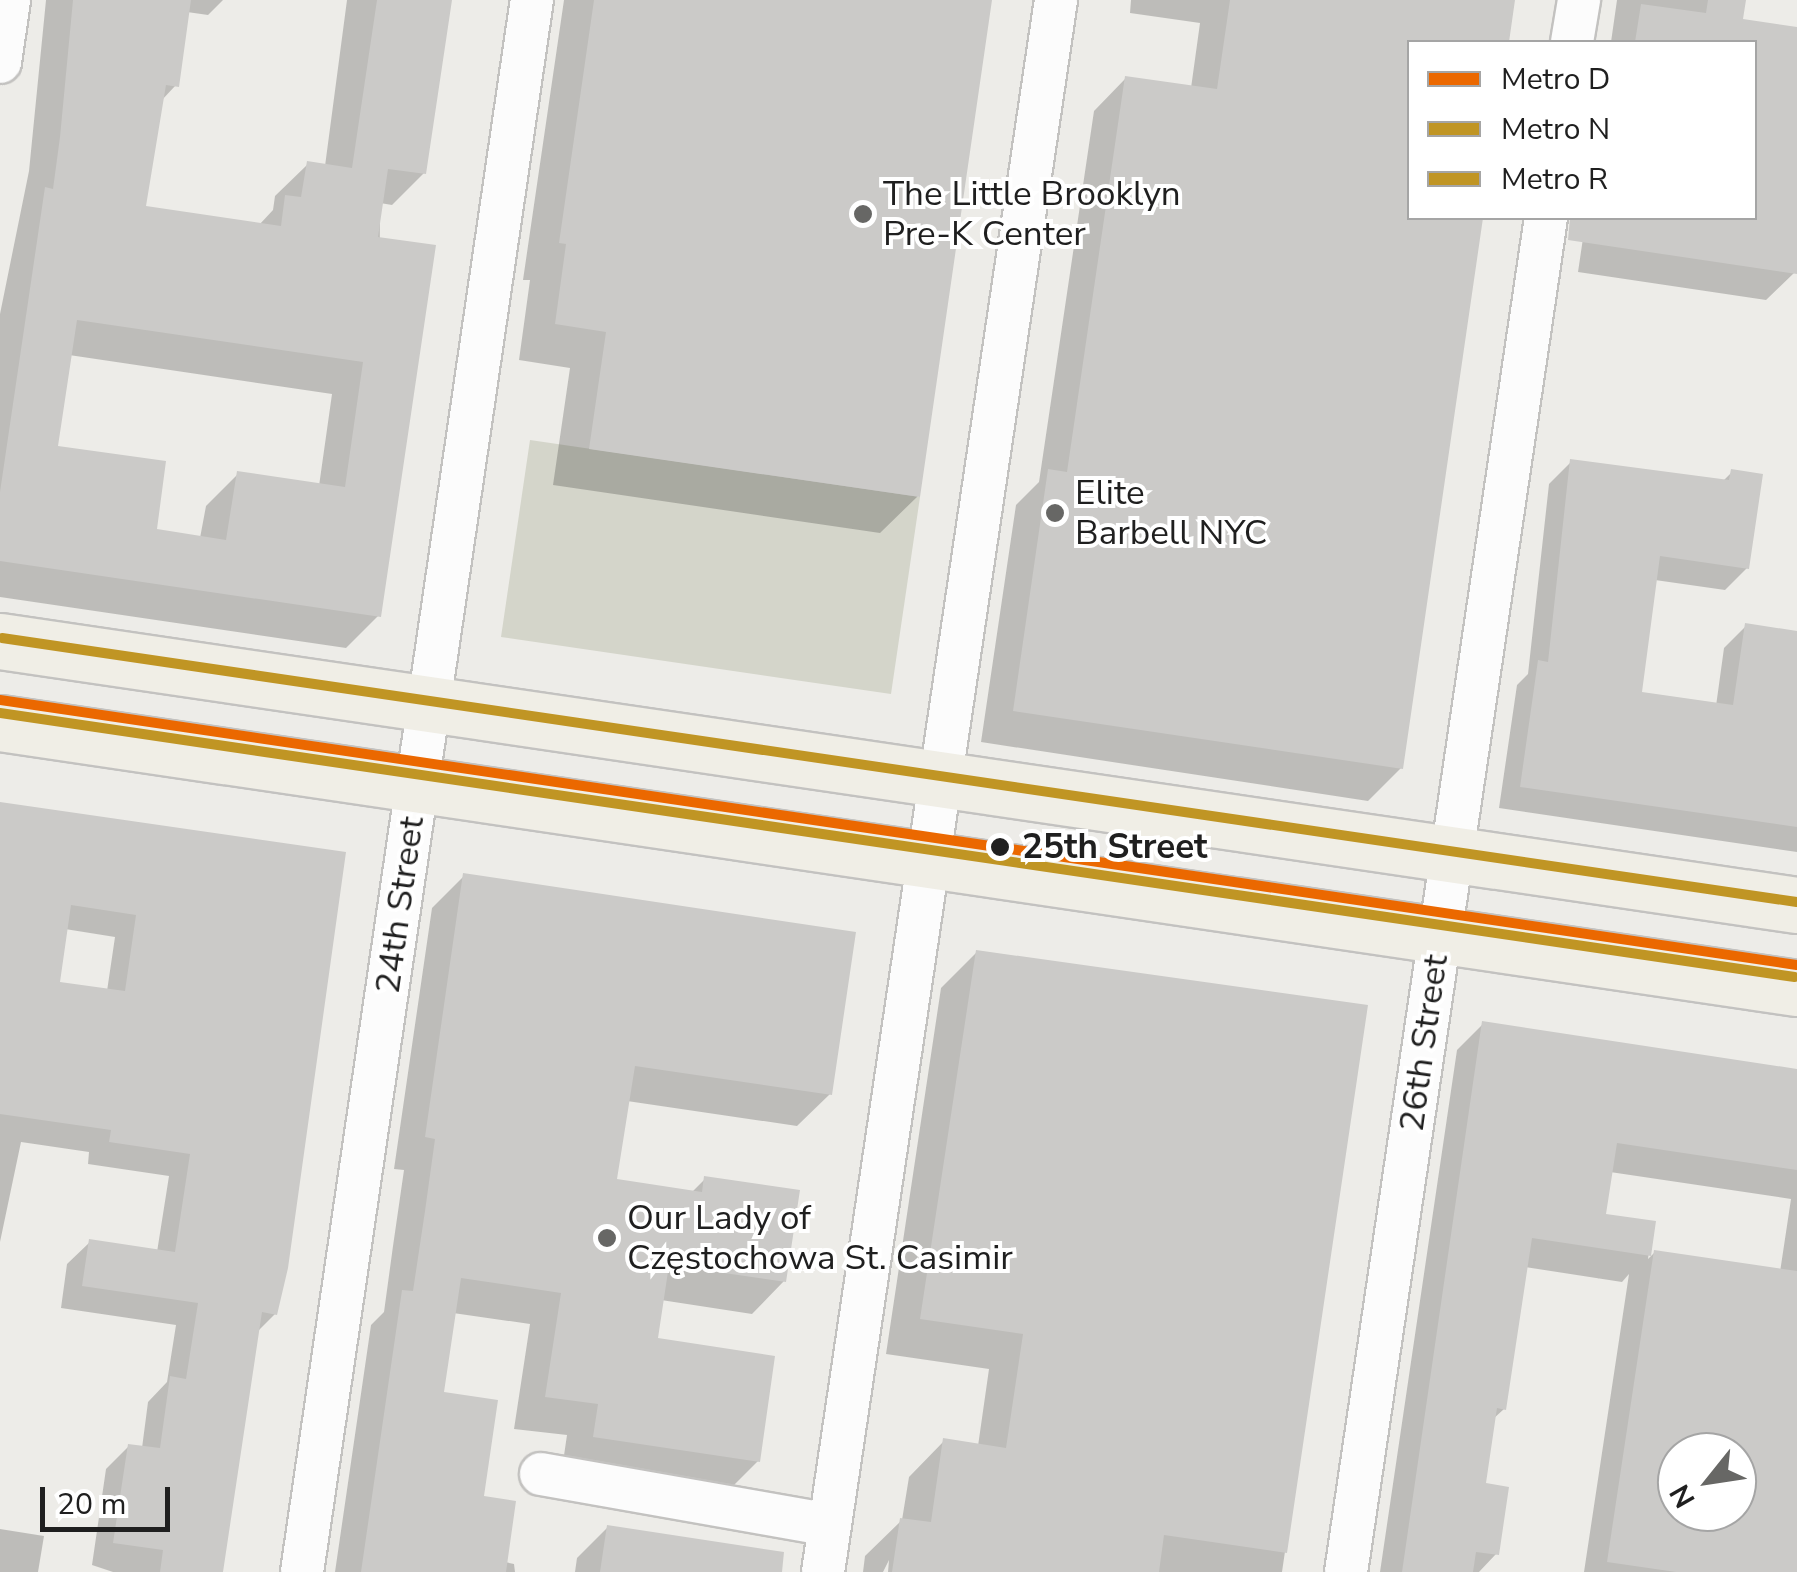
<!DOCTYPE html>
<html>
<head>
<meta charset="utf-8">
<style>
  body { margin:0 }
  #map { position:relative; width:1797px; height:1572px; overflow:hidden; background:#edece8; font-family:"Nunito Sans",sans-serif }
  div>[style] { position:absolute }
  .construction>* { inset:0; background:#d4d5ca }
  .shadow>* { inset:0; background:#0003 }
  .building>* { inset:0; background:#cbcac8 }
  .roads { filter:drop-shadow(2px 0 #c3c2c0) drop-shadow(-2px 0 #c3c2c0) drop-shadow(0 2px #c3c2c0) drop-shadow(0 -2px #c3c2c0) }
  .minor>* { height:42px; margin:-21px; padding:0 21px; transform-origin:21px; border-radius:21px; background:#fcfcfc }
  .major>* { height:55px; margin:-27.5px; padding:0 27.5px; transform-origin:27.5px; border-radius:27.5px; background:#f0eee6 }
  .metro-1>* { height:10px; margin:-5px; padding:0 5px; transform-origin:5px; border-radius:5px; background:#eb6800 }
  .metro-2>* { height:10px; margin:-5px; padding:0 5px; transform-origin:5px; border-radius:5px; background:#c09524 }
  .metro-3>* { height:10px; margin:-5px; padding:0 5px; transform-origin:5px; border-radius:5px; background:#c09524 }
  .dots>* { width:28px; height:28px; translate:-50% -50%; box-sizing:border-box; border:5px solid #fff; border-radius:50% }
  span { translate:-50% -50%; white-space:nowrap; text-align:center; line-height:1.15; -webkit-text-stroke:8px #fff; paint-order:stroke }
  .poi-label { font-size:35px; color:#1f1f1f }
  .left { translate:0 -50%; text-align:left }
  .stop-label { font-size:35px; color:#1f1f1f; font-weight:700 }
  .street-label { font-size:35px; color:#1f1f1f }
  .legend { position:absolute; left:1407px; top:40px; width:350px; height:180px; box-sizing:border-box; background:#fff; border:2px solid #a5a5a5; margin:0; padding:12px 18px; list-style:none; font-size:30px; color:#1f1f1f }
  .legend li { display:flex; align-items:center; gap:20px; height:50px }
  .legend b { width:50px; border:2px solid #a5a5a5 }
  .north { position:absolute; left:1657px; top:1432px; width:100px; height:100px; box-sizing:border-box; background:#fff; border:2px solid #a5a5a5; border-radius:50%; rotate:240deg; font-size:28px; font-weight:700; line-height:40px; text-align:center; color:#1f1f1f }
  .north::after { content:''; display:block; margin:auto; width:35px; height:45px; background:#676765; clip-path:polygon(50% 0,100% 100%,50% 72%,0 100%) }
  .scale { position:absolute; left:40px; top:1487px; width:130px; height:45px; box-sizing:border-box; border:5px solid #1f1f1f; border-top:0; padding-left:12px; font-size:30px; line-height:35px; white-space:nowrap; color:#1f1f1f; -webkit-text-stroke:8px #fff; paint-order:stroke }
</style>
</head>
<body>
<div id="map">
  <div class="construction">
    <div style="clip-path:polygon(530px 440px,920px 497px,891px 694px,501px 637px)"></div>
  </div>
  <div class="shadow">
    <div style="clip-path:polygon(evenodd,46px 0,223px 0,208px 15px,187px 12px,176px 85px,161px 101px,143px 208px,259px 225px,273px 210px,275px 196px,308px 164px,325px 166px,347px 0,450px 0,424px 173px,392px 205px,380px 203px,378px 616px,346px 648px,0 597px,0 314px,29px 171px,46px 0,69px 355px,332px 394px,319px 486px,238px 474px,206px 506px,200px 538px,154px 531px,55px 448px,69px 355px)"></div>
    <div style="clip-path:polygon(564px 0,990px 0,918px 496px,880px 533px,553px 485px,570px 368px,519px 360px,530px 280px,523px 280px)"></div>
    <div style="clip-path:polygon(1131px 0,1513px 0,1506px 42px,1410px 42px,1410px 218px,1481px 218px,1401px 768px,1368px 801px,981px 742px,1016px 505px,1039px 482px,1094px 111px,1126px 78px,1191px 88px,1200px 23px,1130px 13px)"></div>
    <div style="clip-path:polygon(1617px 0,1744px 0,1740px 21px,1797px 30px,1797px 251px,1794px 273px,1766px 300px,1578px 272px,1586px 218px,1754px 218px,1754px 42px,1611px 42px)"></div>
    <div style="clip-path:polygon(1571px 462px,1722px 482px,1732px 472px,1747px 568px,1725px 590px,1655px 580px,1639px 695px,1716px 706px,1724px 648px,1746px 626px,1797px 633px,1797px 852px,1499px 808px,1517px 685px,1528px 674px,1549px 484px)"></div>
    <div style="clip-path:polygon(evenodd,0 806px,343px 854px,275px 1314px,257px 1332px,222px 1572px,113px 1572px,92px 1565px,106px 1469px,129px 1446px,142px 1448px,148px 1402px,167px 1382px,176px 1325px,61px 1308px,67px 1264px,90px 1242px,157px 1252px,169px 1176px,88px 1164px,89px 1152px,21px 1142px,0 1242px,0 806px,65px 929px,115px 937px,107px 991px,57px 984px,65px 929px)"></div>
    <div style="clip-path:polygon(464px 876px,830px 1094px,797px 1126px,627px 1101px,615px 1181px,691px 1193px,705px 1179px,784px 1281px,752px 1314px,661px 1300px,655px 1340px,758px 1461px,725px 1494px,562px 1469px,567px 1435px,514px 1429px,530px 1324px,453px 1313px,441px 1394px,505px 1562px,514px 1564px,515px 1572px,335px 1572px,371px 1325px,384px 1312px,393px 1246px,404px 1170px,394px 1169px,432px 908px)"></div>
    <div style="clip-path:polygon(977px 952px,1365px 1007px,1282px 1572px,888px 1572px,889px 1560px,883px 1572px,863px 1572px,865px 1556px,902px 1520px,909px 1477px,944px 1441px,978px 1446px,989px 1369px,886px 1354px,941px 988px)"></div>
    <div style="clip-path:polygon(evenodd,1483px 1024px,1797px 1071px,1797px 1572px,1584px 1572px,1629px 1274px,1622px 1282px,1525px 1267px,1504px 1409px,1492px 1420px,1483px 1485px,1496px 1554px,1479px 1572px,1380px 1572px,1457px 1050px,1483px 1024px,1610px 1172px,1791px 1199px,1780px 1272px,1655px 1252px,1648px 1259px,1653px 1223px,1603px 1216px,1610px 1172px,1483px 1024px,1677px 1452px,1737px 1452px,1737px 1512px,1677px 1512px,1677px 1452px)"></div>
    <div style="clip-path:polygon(608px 1527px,728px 1572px,575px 1572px,577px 1558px)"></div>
    <div style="clip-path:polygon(0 1529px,44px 1536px,38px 1572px,0 1572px)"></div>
  </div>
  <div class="building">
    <div style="clip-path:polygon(evenodd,73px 0,191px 0,179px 87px,166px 85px,146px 206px,281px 226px,285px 195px,301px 197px,307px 161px,352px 168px,377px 0,452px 0,426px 174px,388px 169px,378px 237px,436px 245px,381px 617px,0 561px,0 492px,45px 187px,53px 189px,60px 137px,73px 0,77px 320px,363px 362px,345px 487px,237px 471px,226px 540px,157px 529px,166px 461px,58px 446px,77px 320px)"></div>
    <div style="clip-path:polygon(594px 0,992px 0,920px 497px,589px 449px,606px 332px,555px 324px,566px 244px,559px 243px)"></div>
    <div style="clip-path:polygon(1230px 0,1515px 0,1509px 42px,1410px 42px,1410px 218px,1483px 218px,1403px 769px,1013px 711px,1048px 469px,1067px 472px,1125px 76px,1217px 89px)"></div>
    <div style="clip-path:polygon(1708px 0,1746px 0,1743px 19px,1797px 27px,1797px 274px,1568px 240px,1570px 218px,1754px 218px,1754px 42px,1635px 42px,1641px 4px,1706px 13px)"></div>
    <div style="clip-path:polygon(1570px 459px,1729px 480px,1731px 469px,1763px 474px,1749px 569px,1660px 556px,1642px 692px,1733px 705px,1745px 623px,1797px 631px,1797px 827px,1520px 787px,1538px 660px,1548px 662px)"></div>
    <div style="clip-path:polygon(evenodd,0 802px,346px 852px,288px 1268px,277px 1315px,262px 1312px,223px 1572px,160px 1572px,163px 1550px,113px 1543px,128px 1444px,160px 1448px,170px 1376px,186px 1379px,198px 1303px,82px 1286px,89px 1239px,175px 1252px,190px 1154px,109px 1142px,111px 1130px,0 1114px,0 802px,71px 905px,136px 915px,125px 991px,60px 982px,71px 905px)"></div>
    <div style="clip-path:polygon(463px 873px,856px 932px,832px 1095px,635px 1066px,617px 1179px,702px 1192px,704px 1176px,800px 1190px,786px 1282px,669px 1265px,658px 1338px,775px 1356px,760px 1462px,593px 1437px,598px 1404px,545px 1397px,561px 1293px,461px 1278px,444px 1392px,498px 1400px,484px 1496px,516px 1501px,506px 1572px,361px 1572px,402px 1290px,413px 1291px,425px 1211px,435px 1139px,425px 1137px)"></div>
    <div style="clip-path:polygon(976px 950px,1368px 1005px,1287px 1553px,1164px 1535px,1159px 1572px,892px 1572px,900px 1518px,931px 1522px,943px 1438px,1006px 1448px,1023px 1334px,920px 1319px)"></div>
    <div style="clip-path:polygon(1482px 1021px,1797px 1069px,1797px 1170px,1617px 1143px,1606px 1214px,1656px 1221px,1651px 1256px,1532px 1238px,1506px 1410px,1497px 1408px,1486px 1483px,1509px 1487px,1499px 1555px,1476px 1552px,1473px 1572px,1402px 1572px)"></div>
    <div style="clip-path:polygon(evenodd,1654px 1250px,1797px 1271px,1797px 1572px,1676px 1572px,1607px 1562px,1654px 1250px,1677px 1452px,1737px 1452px,1737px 1512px,1677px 1512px,1677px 1452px)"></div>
    <div style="clip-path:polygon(607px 1525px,784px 1552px,782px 1572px,600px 1572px)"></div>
  </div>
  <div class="roads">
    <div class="minor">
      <div style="left:1572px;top:42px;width:43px;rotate:-80.5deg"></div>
      <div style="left:0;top:62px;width:63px;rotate:-81.7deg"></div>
      <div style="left:541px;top:1474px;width:293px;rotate:10deg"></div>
      <div style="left:302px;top:1572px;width:1589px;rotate:-81.68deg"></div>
      <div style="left:823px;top:1572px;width:1589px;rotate:-81.57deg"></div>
      <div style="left:1346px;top:1572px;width:1369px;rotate:-81.6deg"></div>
    </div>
    <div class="major">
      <div style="left:0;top:641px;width:1816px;rotate:8.36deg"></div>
      <div style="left:0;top:723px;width:1816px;rotate:8.39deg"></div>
    </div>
  </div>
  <div class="metro-1">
    <div style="left:0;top:700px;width:1816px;rotate:8.39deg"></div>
  </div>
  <div class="metro-2">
    <div style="left:0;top:713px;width:1814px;rotate:8.37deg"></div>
  </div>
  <div class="metro-3">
    <div style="left:2px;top:638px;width:1814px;rotate:8.37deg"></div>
  </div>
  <div class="dots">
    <div style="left:863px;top:214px;background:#676765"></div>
    <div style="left:1055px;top:513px;background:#676765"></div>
    <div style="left:1000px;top:847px;background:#1f1f1f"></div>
    <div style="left:607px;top:1238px;background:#676765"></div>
  </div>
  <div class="poi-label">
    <span class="left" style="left:883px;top:214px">The Little Brooklyn<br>Pre-K Center</span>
    <span class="left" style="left:1075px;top:513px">Elite<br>Barbell NYC</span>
    <span class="left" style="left:627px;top:1238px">Our Lady of<br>Częstochowa St. Casimir</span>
  </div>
  <div class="stop-label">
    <span class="left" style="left:1022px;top:847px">25th Street</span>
  </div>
  <div class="street-label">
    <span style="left:400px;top:905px;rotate:-82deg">24th Street</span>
    <span style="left:1424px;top:1043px;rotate:-82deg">26th Street</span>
  </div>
  <ul class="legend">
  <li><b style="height:12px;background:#eb6800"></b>Metro D</li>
  <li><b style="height:12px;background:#c09524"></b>Metro N</li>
  <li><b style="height:12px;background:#c09524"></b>Metro R</li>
  </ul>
  <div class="north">N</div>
  <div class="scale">20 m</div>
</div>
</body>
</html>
